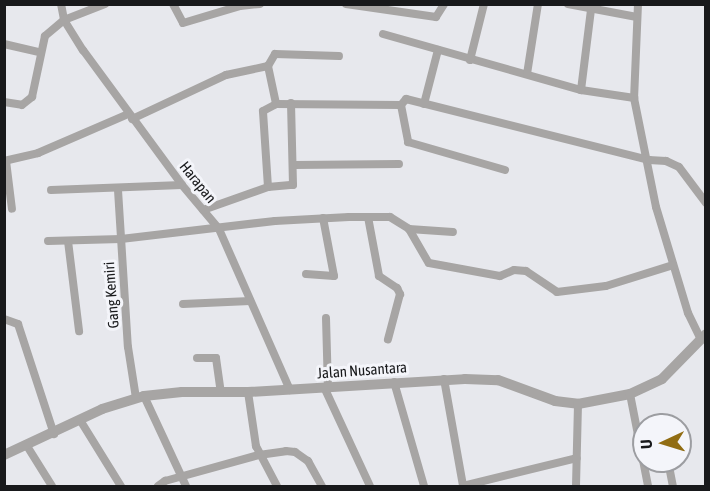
<!DOCTYPE html>
<html>
<head>
<meta charset="utf-8">
<style>
  body { margin:0 }
  #map { position:relative; width:710px; height:491px; overflow:hidden; background:#e7e8ed; font-family:"Asap Condensed",sans-serif }
  div>[style] { position:absolute }
  .minor>* { height:8px; margin:-4px; padding:0 4px; transform-origin:4px; border-radius:4px; background:#a7a5a4 }
  .tertiary>* { height:10px; margin:-5px; padding:0 5px; transform-origin:5px; border-radius:5px; background:#a7a5a4 }
  span { translate:-50% -50%; white-space:nowrap; text-align:center; line-height:1.15; -webkit-text-stroke:6px #f4f5fa; paint-order:stroke }
  .street-label { font-size:15px; color:#18191b }
  .frame { position:absolute; inset:0; border:6px solid #18191b; pointer-events:none }
  .north { position:absolute; left:632px; top:413px; width:60px; height:60px; box-sizing:border-box; background:#f4f5fa; border:2px solid #9c9da1; border-radius:50%; rotate:266deg; font-size:16px; font-weight:700; line-height:24px; text-align:center; color:#18191b }
  .north::after { content:''; display:block; margin:auto; width:21px; height:27px; background:#916d13; clip-path:polygon(50% 0,100% 100%,50% 72%,0 100%) }
</style>
</head>
<body>
<div id="map">
  <div class="minor">
    <div style="left:61px;top:4px;width:16px;rotate:79deg"></div>
    <div style="left:64px;top:20px;width:36px;rotate:58deg"></div>
    <div style="left:83px;top:50px;width:167px;rotate:53.7deg"></div>
    <div style="left:182px;top:185px;width:57px;rotate:49.9deg"></div>
    <div style="left:219px;top:229px;width:176px;rotate:66.2deg"></div>
    <div style="left:173px;top:4px;width:21px;rotate:62deg"></div>
    <div style="left:183px;top:23px;width:59px;rotate:-16.6deg"></div>
    <div style="left:240px;top:6px;width:20px;rotate:-6deg"></div>
    <div style="left:346px;top:4px;width:91px;rotate:8.2deg"></div>
    <div style="left:436px;top:17px;width:15px;rotate:-58deg"></div>
    <div style="left:568px;top:4px;width:70px;rotate:10.7deg"></div>
    <div style="left:638px;top:4px;width:94px;rotate:92.4deg"></div>
    <div style="left:634px;top:98px;width:111px;rotate:78.6deg"></div>
    <div style="left:656px;top:207px;width:111px;rotate:73.2deg"></div>
    <div style="left:688px;top:313px;width:30px;rotate:64deg"></div>
    <div style="left:383px;top:34px;width:206px;rotate:15.8deg"></div>
    <div style="left:581px;top:90px;width:54px;rotate:8.6deg"></div>
    <div style="left:4px;top:44px;width:35px;rotate:13deg"></div>
    <div style="left:470px;top:60px;width:58px;rotate:-76deg"></div>
    <div style="left:268px;top:66px;width:14px;rotate:-60deg"></div>
    <div style="left:275px;top:54px;width:64px;rotate:1.8deg"></div>
    <div style="left:527px;top:74px;width:71px;rotate:-81.1deg"></div>
    <div style="left:581px;top:90px;width:81px;rotate:-82.9deg"></div>
    <div style="left:4px;top:102px;width:18px;rotate:9deg"></div>
    <div style="left:22px;top:105px;width:13px;rotate:-39deg"></div>
    <div style="left:32px;top:97px;width:62px;rotate:-78deg"></div>
    <div style="left:45px;top:36px;width:25px;rotate:-40deg"></div>
    <div style="left:64px;top:20px;width:44px;rotate:-21.3deg"></div>
    <div style="left:424px;top:104px;width:56px;rotate:-75.5deg"></div>
    <div style="left:401px;top:105px;width:8px;rotate:-50deg"></div>
    <div style="left:406px;top:99px;width:251px;rotate:14.1deg"></div>
    <div style="left:649px;top:160px;width:17px;rotate:3deg"></div>
    <div style="left:666px;top:161px;width:14px;rotate:25deg"></div>
    <div style="left:679px;top:167px;width:45px;rotate:53.1deg"></div>
    <div style="left:132px;top:119px;width:104px;rotate:-25.1deg"></div>
    <div style="left:226px;top:75px;width:43px;rotate:-12.1deg"></div>
    <div style="left:268px;top:66px;width:39px;rotate:78deg"></div>
    <div style="left:4px;top:161px;width:35px;rotate:-13deg"></div>
    <div style="left:38px;top:153px;width:98px;rotate:-23.4deg"></div>
    <div style="left:6px;top:161px;width:48px;rotate:82.9deg"></div>
    <div style="left:294px;top:165px;width:105px;rotate:-0.5deg"></div>
    <div style="left:268px;top:187px;width:76px;rotate:-93.8deg"></div>
    <div style="left:263px;top:111px;width:15px;rotate:-28deg"></div>
    <div style="left:276px;top:104px;width:125px;rotate:0.5deg"></div>
    <div style="left:401px;top:105px;width:38px;rotate:79deg"></div>
    <div style="left:408px;top:142px;width:101px;rotate:16.1deg"></div>
    <div style="left:51px;top:190px;width:131px;rotate:-2.2deg"></div>
    <div style="left:118px;top:190px;width:157px;rotate:86.4deg"></div>
    <div style="left:128px;top:347px;width:52px;rotate:81.1deg"></div>
    <div style="left:203px;top:210px;width:69px;rotate:-19.5deg"></div>
    <div style="left:268px;top:187px;width:25px;rotate:-5deg"></div>
    <div style="left:293px;top:185px;width:82px;rotate:-91.4deg"></div>
    <div style="left:368px;top:217px;width:60px;rotate:79.4deg"></div>
    <div style="left:379px;top:276px;width:22px;rotate:34deg"></div>
    <div style="left:397px;top:288px;width:7px;rotate:63deg"></div>
    <div style="left:400px;top:294px;width:47px;rotate:104.9deg"></div>
    <div style="left:409px;top:229px;width:39px;rotate:60deg"></div>
    <div style="left:429px;top:263px;width:72px;rotate:10.4deg"></div>
    <div style="left:500px;top:276px;width:15px;rotate:-23deg"></div>
    <div style="left:514px;top:270px;width:12px;rotate:5deg"></div>
    <div style="left:526px;top:271px;width:37px;rotate:34deg"></div>
    <div style="left:557px;top:292px;width:49px;rotate:-7deg"></div>
    <div style="left:606px;top:286px;width:70px;rotate:-17.4deg"></div>
    <div style="left:48px;top:241px;width:73px;rotate:-1.6deg"></div>
    <div style="left:121px;top:239px;width:155px;rotate:-6.7deg"></div>
    <div style="left:275px;top:221px;width:74px;rotate:-3.1deg"></div>
    <div style="left:349px;top:217px;width:41px"></div>
    <div style="left:390px;top:217px;width:22px;rotate:32deg"></div>
    <div style="left:409px;top:229px;width:44px;rotate:3.9deg"></div>
    <div style="left:68px;top:241px;width:91px;rotate:83deg"></div>
    <div style="left:306px;top:274px;width:28px;rotate:4deg"></div>
    <div style="left:334px;top:276px;width:59px;rotate:-100.7deg"></div>
    <div style="left:183px;top:304px;width:67px;rotate:-2.6deg"></div>
    <div style="left:326px;top:318px;width:70px;rotate:88.4deg"></div>
    <div style="left:4px;top:319px;width:15px;rotate:20deg"></div>
    <div style="left:18px;top:324px;width:116px;rotate:71.9deg"></div>
    <div style="left:197px;top:358px;width:19px"></div>
    <div style="left:216px;top:358px;width:34px;rotate:82deg"></div>
    <div style="left:444px;top:379px;width:109px;rotate:79.9deg"></div>
    <div style="left:394px;top:382px;width:108px;rotate:73.9deg"></div>
    <div style="left:324px;top:387px;width:109px;rotate:65.1deg"></div>
    <div style="left:248px;top:392px;width:55px;rotate:81.6deg"></div>
    <div style="left:256px;top:446px;width:45px;rotate:62.3deg"></div>
    <div style="left:630px;top:394px;width:94px;rotate:78.9deg"></div>
    <div style="left:144px;top:396px;width:99px;rotate:65deg"></div>
    <div style="left:80px;top:420px;width:78px;rotate:58.2deg"></div>
    <div style="left:27px;top:446px;width:47px;rotate:58deg"></div>
    <div style="left:668px;top:461px;width:25px;rotate:79deg"></div>
    <div style="left:158px;top:486px;width:9px;rotate:-36deg"></div>
    <div style="left:165px;top:481px;width:98px;rotate:-15.5deg"></div>
    <div style="left:259px;top:455px;width:27px;rotate:-8deg"></div>
    <div style="left:286px;top:451px;width:9px;rotate:6deg"></div>
    <div style="left:295px;top:452px;width:16px;rotate:35deg"></div>
    <div style="left:308px;top:461px;width:29px;rotate:61deg"></div>
    <div style="left:463px;top:486px;width:117px;rotate:-13.8deg"></div>
    <div style="left:576px;top:486px;width:82px;rotate:-88.6deg"></div>
  </div>
  <div class="tertiary">
    <div style="left:4px;top:455px;width:108px;rotate:-25.1deg"></div>
    <div style="left:102px;top:409px;width:44px;rotate:-17.2deg"></div>
    <div style="left:144px;top:396px;width:38px;rotate:-6deg"></div>
    <div style="left:182px;top:392px;width:66px"></div>
    <div style="left:248px;top:392px;width:217px;rotate:-3.4deg"></div>
    <div style="left:465px;top:379px;width:33px;rotate:2deg"></div>
    <div style="left:498px;top:380px;width:61px;rotate:20.2deg"></div>
    <div style="left:555px;top:401px;width:23px;rotate:7deg"></div>
    <div style="left:578px;top:404px;width:53px;rotate:-10.9deg"></div>
    <div style="left:630px;top:394px;width:35px;rotate:-25deg"></div>
    <div style="left:662px;top:379px;width:63px;rotate:-45.6deg"></div>
  </div>
  <div class="street-label">
    <span style="left:198px;top:182px;rotate:51deg">Harapan</span>
    <span style="left:111px;top:295px;rotate:-94deg">Gang Kemiri</span>
    <span style="left:362px;top:370px;rotate:-4deg">Jalan Nusantara</span>
  </div>
  <div class="frame"></div>
  <div class="north">U</div>
</div>
</body>
</html>
